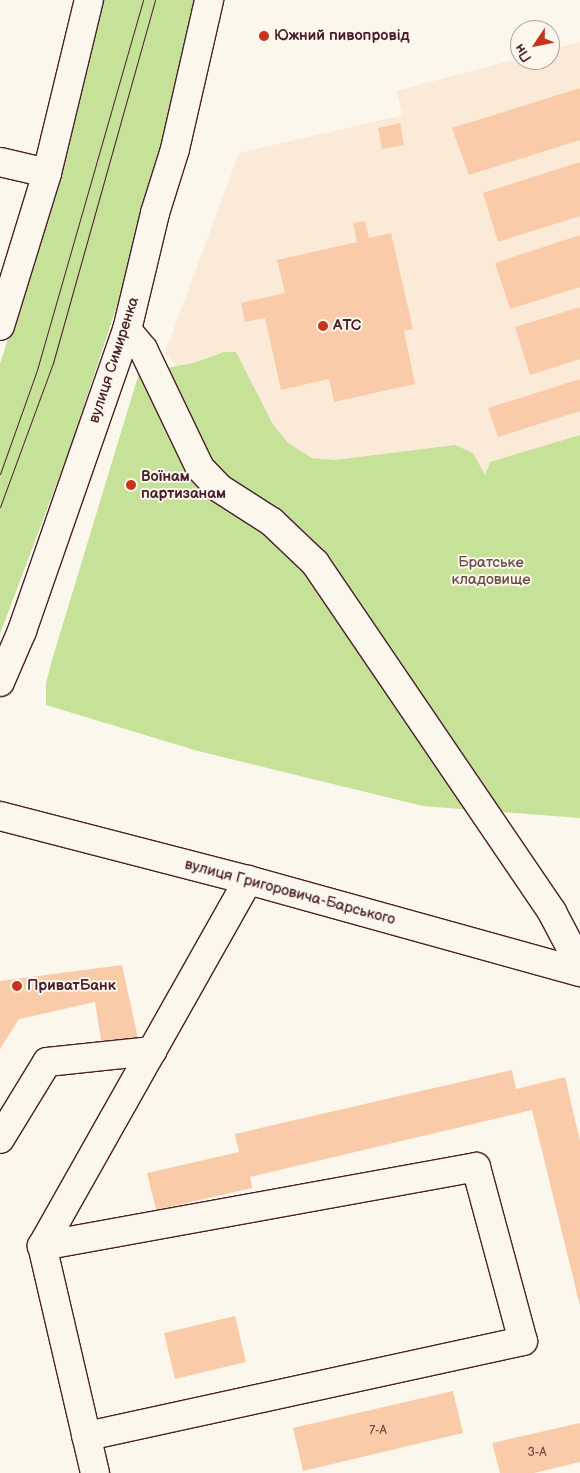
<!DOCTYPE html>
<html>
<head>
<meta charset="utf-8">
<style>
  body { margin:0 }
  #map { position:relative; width:580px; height:1473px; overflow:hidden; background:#fbf7ec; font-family:"Balsamiq Sans",sans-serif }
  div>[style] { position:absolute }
  .built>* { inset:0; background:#fbead8 }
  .green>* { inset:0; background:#c6e198 }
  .building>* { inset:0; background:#facba9 }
  .roads { filter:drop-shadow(1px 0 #4a1f2b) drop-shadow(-1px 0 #4a1f2b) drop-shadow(0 1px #4a1f2b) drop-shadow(0 -1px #4a1f2b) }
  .minor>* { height:28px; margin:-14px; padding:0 14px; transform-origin:14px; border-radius:14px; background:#fbf7ec }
  .tram>* { height:1px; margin:-0.5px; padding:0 0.5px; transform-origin:0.5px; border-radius:0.5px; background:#4a1f2b }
  .dots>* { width:14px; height:14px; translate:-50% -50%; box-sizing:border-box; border:2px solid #fbf7ec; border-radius:50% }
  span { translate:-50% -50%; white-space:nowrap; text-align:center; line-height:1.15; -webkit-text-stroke:4px #fbf7ec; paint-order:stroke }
  .number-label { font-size:12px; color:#764a4a }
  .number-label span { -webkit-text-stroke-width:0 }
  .poi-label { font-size:15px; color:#4a1f2b; font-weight:700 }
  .left { translate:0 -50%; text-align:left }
  .street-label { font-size:15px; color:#4a1f2b }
  .park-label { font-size:15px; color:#695046 }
  .north { position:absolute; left:510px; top:20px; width:50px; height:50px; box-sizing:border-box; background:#fbf7ec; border:1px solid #b4a19f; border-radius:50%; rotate:236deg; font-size:14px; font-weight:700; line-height:20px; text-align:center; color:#4a1f2b }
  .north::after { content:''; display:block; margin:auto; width:18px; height:22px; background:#c8321e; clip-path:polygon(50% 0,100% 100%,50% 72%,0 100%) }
</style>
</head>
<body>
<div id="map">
  <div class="built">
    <div style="clip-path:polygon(580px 42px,580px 435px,490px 462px,485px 476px,320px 507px,247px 445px,165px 353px,239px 153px,403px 115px,396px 91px,520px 58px,550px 60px,550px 50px)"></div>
  </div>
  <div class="green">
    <div style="clip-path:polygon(103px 0,199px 0,181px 79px,126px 278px,70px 448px,0 634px,0 364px,70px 142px)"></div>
    <div style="clip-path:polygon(224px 352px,236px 352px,272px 423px,288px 443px,312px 458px,335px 460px,455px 445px,473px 453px,485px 475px,490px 462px,580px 435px,580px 818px,423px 806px,198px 751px,46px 705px,46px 683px,52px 660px,139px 373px,194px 363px)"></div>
  </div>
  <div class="building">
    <div style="clip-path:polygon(580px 88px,580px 140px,469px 175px,452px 128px)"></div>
    <div style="clip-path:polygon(400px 123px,404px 145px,382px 149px,378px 128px)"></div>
    <div style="clip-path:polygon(580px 162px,580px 216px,498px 242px,483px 193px)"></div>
    <div style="clip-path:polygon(365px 221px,369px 238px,391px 233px,413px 329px,404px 331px,415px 384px,334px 402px,329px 379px,281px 390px,265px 318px,245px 322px,241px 303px,285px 293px,277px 260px,357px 242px,353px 223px)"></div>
    <div style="clip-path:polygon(580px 235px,580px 287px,510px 309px,495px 263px)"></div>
    <div style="clip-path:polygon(580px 307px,580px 359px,530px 375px,515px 327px)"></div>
    <div style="clip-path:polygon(580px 379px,580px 411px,498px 437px,488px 408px)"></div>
    <div style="clip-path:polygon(122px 965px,138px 1038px,102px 1046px,95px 1002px,19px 1019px,0 1049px,0 981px)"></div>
    <div style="clip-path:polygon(512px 1070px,516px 1089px,565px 1077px,580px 1141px,580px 1306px,532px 1110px,250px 1177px,252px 1188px,156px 1210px,147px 1173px,239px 1152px,235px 1134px)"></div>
    <div style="clip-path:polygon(235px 1316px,246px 1362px,175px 1379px,164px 1333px)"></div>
    <div style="clip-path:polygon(453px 1391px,463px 1433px,303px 1471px,293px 1428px)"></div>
    <div style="clip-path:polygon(580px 1423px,580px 1462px,534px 1473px,500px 1473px,492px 1443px)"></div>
  </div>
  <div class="roads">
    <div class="minor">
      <div style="left:0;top:162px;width:48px;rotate:13.2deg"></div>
      <div style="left:0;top:326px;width:160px;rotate:-72.9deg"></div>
      <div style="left:47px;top:173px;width:178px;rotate:-76.4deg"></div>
      <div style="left:127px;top:330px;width:25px;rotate:50deg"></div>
      <div style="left:143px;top:349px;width:132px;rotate:64.4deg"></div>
      <div style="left:200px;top:468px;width:28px;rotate:46deg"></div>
      <div style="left:219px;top:488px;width:63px;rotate:32.7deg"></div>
      <div style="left:272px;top:522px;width:59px;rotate:43.6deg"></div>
      <div style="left:315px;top:563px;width:422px;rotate:55.8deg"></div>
      <div style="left:552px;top:912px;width:60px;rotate:62.2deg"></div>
      <div style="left:0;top:682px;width:56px;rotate:-66.7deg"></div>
      <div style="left:22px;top:631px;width:319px;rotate:-70.8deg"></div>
      <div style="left:127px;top:330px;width:120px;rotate:-76.5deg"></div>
      <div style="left:155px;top:213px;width:67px;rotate:-72.6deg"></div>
      <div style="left:175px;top:149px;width:153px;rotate:-77.1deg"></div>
      <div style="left:0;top:816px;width:256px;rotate:14.5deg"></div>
      <div style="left:248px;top:880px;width:345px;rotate:15.5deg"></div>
      <div style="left:0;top:1139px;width:90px;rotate:-58.6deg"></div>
      <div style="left:47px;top:1062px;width:106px;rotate:-6deg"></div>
      <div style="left:42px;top:1246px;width:441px;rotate:-10.3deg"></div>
      <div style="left:476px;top:1167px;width:180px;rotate:74.9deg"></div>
      <div style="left:523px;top:1341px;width:447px;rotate:167.7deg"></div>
      <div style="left:95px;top:1473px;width:233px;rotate:-103.1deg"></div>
      <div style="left:42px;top:1246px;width:420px;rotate:-60.6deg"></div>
    </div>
  </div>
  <div class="tram">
    <div style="left:0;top:474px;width:110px;rotate:-70.4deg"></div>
    <div style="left:37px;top:370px;width:385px;rotate:-74deg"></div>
    <div style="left:0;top:507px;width:153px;rotate:-69.8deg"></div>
    <div style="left:53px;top:363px;width:377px;rotate:-74.3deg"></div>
  </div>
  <div class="dots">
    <div style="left:264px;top:36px;background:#c8321e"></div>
    <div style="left:323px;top:326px;background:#c8321e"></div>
    <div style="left:131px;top:485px;background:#c8321e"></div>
    <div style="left:17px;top:986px;background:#c8321e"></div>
  </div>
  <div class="number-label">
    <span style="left:378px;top:1431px">7-А</span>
    <span style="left:537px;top:1453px">3-А</span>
  </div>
  <div class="poi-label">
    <span class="left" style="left:274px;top:36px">Южний пивопровід</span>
    <span class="left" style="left:333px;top:326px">АТС</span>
    <span class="left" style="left:141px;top:485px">Воїнам<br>партизанам</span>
    <span class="left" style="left:27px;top:986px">ПриватБанк</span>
  </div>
  <div class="street-label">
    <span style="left:114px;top:360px;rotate:-72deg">вулиця Симиренка</span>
    <span style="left:290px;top:892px;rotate:15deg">вулиця Григоровича-Барського</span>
  </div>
  <div class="park-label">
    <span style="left:491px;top:571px">Братське<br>кладовище</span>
  </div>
  <div class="north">Пн</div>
</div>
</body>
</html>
